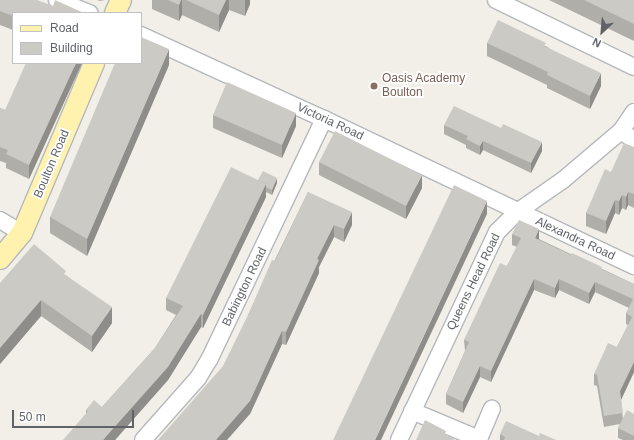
<!DOCTYPE html>
<html>
<head>
<meta charset="utf-8">
<style>
  body { margin:0 }
  #map { position:relative; width:634px; height:440px; overflow:hidden; background:#f1efe8; font-family:Helvetica,sans-serif }
  div>[style] { position:absolute }
  .roads { filter:drop-shadow(1px 0 #b5b8bc) drop-shadow(-1px 0 #b5b8bc) drop-shadow(0 1px #b5b8bc) drop-shadow(0 -1px #b5b8bc) }
  .minor>* { height:16px; margin:-8px; padding:0 8px; transform-origin:8px; border-radius:8px; background:#fff }
  .major>* { height:20px; margin:-10px; padding:0 10px; transform-origin:10px; border-radius:10px; background:#fff2af }
  .wall>* { inset:0; background:#afaea9 }
  .shaded-wall>* { inset:0; background:#8f8d8a }
  .building>* { inset:0; background:#cccac5 }
  .dots>* { width:11px; height:11px; translate:-50% -50%; box-sizing:border-box; border:2px solid #fff; border-radius:50% }
  span { translate:-50% -50%; white-space:nowrap; text-align:center; line-height:1.15; -webkit-text-stroke:3.5px #fff; paint-order:stroke }
  .education-label { font-size:12px; color:#785e54 }
  .left { translate:0 -50%; text-align:left }
  .street-label { font-size:12px; color:#5f6368 }
  .legend { position:absolute; left:12px; top:12px; width:130px; height:52px; box-sizing:border-box; background:#fff; border:1px solid #bfc1c3; margin:0; padding:5px 7px; list-style:none; font-size:12px; color:#5f6368 }
  .legend li { display:flex; align-items:center; gap:8px; height:20px }
  .legend b { width:20px; border:1px solid #bfc1c3 }
  .north { position:absolute; left:582px; top:12px; width:40px; height:40px; -webkit-text-stroke:3px #fff; paint-order:stroke; rotate:206deg; font-size:11px; font-weight:700; line-height:16px; text-align:center; color:#5f6368 }
  .north::after { content:''; display:block; margin:auto; width:14px; height:18px; background:#5f6368; clip-path:polygon(50% 0,100% 100%,50% 72%,0 100%) }
  .scale { position:absolute; left:12px; top:410px; width:122px; height:18px; box-sizing:border-box; border:2px solid #5f6368; border-top:0; padding-left:5px; font-size:12px; line-height:14px; white-space:nowrap; color:#5f6368; -webkit-text-stroke:3px #fff; paint-order:stroke }
</style>
</head>
<body>
<div id="map">
  <div class="roads">
    <div class="minor">
      <div style="left:57px;top:0;width:35px;rotate:22deg"></div>
      <div style="left:496px;top:0;width:153px;rotate:25.9deg"></div>
      <div style="left:141px;top:35px;width:201px;rotate:24.7deg"></div>
      <div style="left:324px;top:119px;width:343px;rotate:25.4deg"></div>
      <div style="left:621px;top:131px;width:16px;rotate:35deg"></div>
      <div style="left:0;top:220px;width:26px;rotate:31deg"></div>
      <div style="left:412px;top:411px;width:73px;rotate:22.7deg"></div>
      <div style="left:479px;top:439px;width:33px;rotate:-67deg"></div>
      <div style="left:143px;top:440px;width:83px;rotate:-48.4deg"></div>
      <div style="left:198px;top:378px;width:23px;rotate:-59deg"></div>
      <div style="left:210px;top:358px;width:265px;rotate:-64.5deg"></div>
      <div style="left:399px;top:440px;width:230px;rotate:-64.8deg"></div>
      <div style="left:497px;top:232px;width:28px;rotate:-45deg"></div>
      <div style="left:517px;top:212px;width:56px;rotate:-34.8deg"></div>
      <div style="left:563px;top:180px;width:76px;rotate:-40.2deg"></div>
      <div style="left:621px;top:131px;width:23px;rotate:-56deg"></div>
    </div>
    <div class="major">
      <div style="left:115px;top:13px;width:14px;rotate:-65deg"></div>
      <div style="left:0;top:259px;width:34px;rotate:-50deg"></div>
      <div style="left:22px;top:233px;width:185px;rotate:-67deg"></div>
    </div>
  </div>
  <div class="wall">
    <div style="clip-path:polygon(0 0,53px 6px,84px 13px,13px 13px,13px 30px,0 25px)"></div>
    <div style="clip-path:polygon(97px 0,105px 0,100px 1px)"></div>
    <div style="clip-path:polygon(152px 0,250px 0,250px 4px,245px 16px,229px 10px,219px 32px,182px 15px,179px 21px,152px 9px)"></div>
    <div style="clip-path:polygon(549px 0,634px 0,634px 41px)"></div>
    <div style="clip-path:polygon(487px 43px,546px 46px,601px 86px,590px 109px,547px 88px,547px 85px,487px 56px)"></div>
    <div style="clip-path:polygon(82px 63px,29px 179px,6px 168px,6px 163px,0 161px,0 108px,5px 110px)"></div>
    <div style="clip-path:polygon(169px 65px,87px 256px,50px 233px,50px 217px)"></div>
    <div style="clip-path:polygon(213px 115px,296px 126px,282px 158px,213px 128px)"></div>
    <div style="clip-path:polygon(444px 125px,542px 151px,531px 173px,483px 150px,480px 155px,466px 148px,466px 145px,444px 134px)"></div>
    <div style="clip-path:polygon(634px 147px,634px 208px,628px 205px,626px 210px,622px 208px,619px 215px,615px 213px,606px 234px,586px 226px,586px 213px,611px 172px)"></div>
    <div style="clip-path:polygon(319px 162px,422px 188px,406px 219px,319px 175px)"></div>
    <div style="clip-path:polygon(258px 180px,277px 183px,272px 195px,266px 192px,266px 197px,203px 328px,201px 327px,168px 380px,115px 440px,86px 413px,86px 410px,102px 407px,155px 348px,176px 315px,166px 310px,166px 298px)"></div>
    <div style="clip-path:polygon(308px 192px,352px 225px,344px 242px,334px 237px,319px 267px,319px 273px,286px 345px,282px 344px,250px 414px,248px 315px)"></div>
    <div style="clip-path:polygon(512px 234px,539px 239px,634px 284px,634px 372px,621px 400px,623px 420px,634px 414px,634px 440px,623px 440px,618px 438px,618px 428px,620px 424px,604px 427px,597px 386px,594px 385px,594px 374px,617px 347px,628px 325px,626px 324px,626px 313px,629px 308px,595px 292px,589px 304px,559px 290px,555px 298px,534px 290px,491px 382px,480px 377px,463px 413px,446px 404px,446px 394px,465px 351px,464px 340px,507px 266px,517px 247px,512px 245px)"></div>
    <div style="clip-path:polygon(66px 275px,112px 323px,92px 352px,41px 316px,0 364px,0 283px)"></div>
    <div style="clip-path:polygon(500px 434px,539px 436px,556px 440px,500px 440px)"></div>
  </div>
  <div class="shaded-wall">
    <div style="clip-path:polygon(181px 0,182px 0,182px 15px,179px 21px,179px 5px)"></div>
    <div style="clip-path:polygon(226px 0,229px 0,229px 10px,219px 32px,219px 15px)"></div>
    <div style="clip-path:polygon(245px 0,250px 0,250px 4px,245px 16px)"></div>
    <div style="clip-path:polygon(169px 49px,169px 65px,87px 256px,87px 239px)"></div>
    <div style="clip-path:polygon(76px 63px,82px 63px,29px 179px,29px 165px)"></div>
    <div style="clip-path:polygon(601px 73px,601px 86px,590px 109px,590px 96px)"></div>
    <div style="clip-path:polygon(296px 113px,296px 126px,282px 158px,282px 145px)"></div>
    <div style="clip-path:polygon(483px 141px,483px 150px,480px 155px,480px 146px)"></div>
    <div style="clip-path:polygon(542px 142px,542px 151px,531px 173px,531px 163px)"></div>
    <div style="clip-path:polygon(422px 175px,422px 188px,406px 219px,406px 206px)"></div>
    <div style="clip-path:polygon(277px 178px,277px 183px,272px 195px,272px 190px)"></div>
    <div style="clip-path:polygon(266px 184px,266px 197px,203px 328px,203px 315px)"></div>
    <div style="clip-path:polygon(628px 192px,628px 205px,626px 210px,626px 197px)"></div>
    <div style="clip-path:polygon(622px 195px,622px 208px,619px 215px,619px 201px)"></div>
    <div style="clip-path:polygon(615px 200px,615px 213px,606px 234px,606px 221px)"></div>
    <div style="clip-path:polygon(487px 201px,487px 214px,381px 440px,375px 440px)"></div>
    <div style="clip-path:polygon(352px 212px,352px 225px,344px 242px,344px 229px)"></div>
    <div style="clip-path:polygon(334px 225px,334px 237px,319px 267px,319px 273px,286px 345px,286px 332px,317px 259px)"></div>
    <div style="clip-path:polygon(539px 229px,539px 240px,535px 238px)"></div>
    <div style="clip-path:polygon(534px 279px,534px 290px,491px 382px,491px 371px)"></div>
    <div style="clip-path:polygon(559px 279px,559px 290px,555px 298px,555px 288px)"></div>
    <div style="clip-path:polygon(595px 282px,595px 292px,589px 304px,589px 293px)"></div>
    <div style="clip-path:polygon(41px 300px,41px 316px,0 364px,0 348px)"></div>
    <div style="clip-path:polygon(112px 307px,112px 323px,92px 352px,92px 336px)"></div>
    <div style="clip-path:polygon(201px 314px,201px 327px,168px 380px,115px 440px,103px 440px)"></div>
    <div style="clip-path:polygon(282px 331px,282px 344px,250px 414px,227px 440px,216px 440px)"></div>
    <div style="clip-path:polygon(634px 362px,634px 372px,620px 402px,620px 391px)"></div>
    <div style="clip-path:polygon(480px 366px,480px 377px,463px 413px,463px 402px)"></div>
  </div>
  <div class="building">
    <div style="clip-path:polygon(0 0,37px 0,53px 6px,55px 0,84px 13px,13px 13px,13px 16px,0 11px)"></div>
    <div style="clip-path:polygon(168px 0,181px 0,179px 5px)"></div>
    <div style="clip-path:polygon(186px 0,226px 0,219px 15px)"></div>
    <div style="clip-path:polygon(584px 0,634px 0,634px 24px)"></div>
    <div style="clip-path:polygon(498px 20px,546px 43px,544px 46px,601px 73px,590px 96px,547px 75px,548px 72px,487px 43px)"></div>
    <div style="clip-path:polygon(141px 37px,169px 49px,87px 239px,50px 217px,115px 63px,141px 63px)"></div>
    <div style="clip-path:polygon(26px 63px,76px 63px,29px 165px,6px 154px,8px 150px,0 147px,0 108px,5px 110px)"></div>
    <div style="clip-path:polygon(227px 82px,296px 113px,282px 145px,213px 115px)"></div>
    <div style="clip-path:polygon(454px 106px,501px 128px,503px 124px,542px 142px,531px 163px,483px 141px,480px 146px,466px 139px,468px 136px,444px 125px)"></div>
    <div style="clip-path:polygon(335px 131px,422px 175px,406px 206px,319px 162px)"></div>
    <div style="clip-path:polygon(624px 143px,634px 147px,634px 194px,628px 192px,626px 197px,622px 195px,619px 201px,615px 200px,606px 221px,586px 213px,605px 169px,611px 172px)"></div>
    <div style="clip-path:polygon(231px 167px,266px 184px,203px 315px,201px 314px,168px 367px,103px 440px,63px 440px,88px 411px,86px 410px,94px 400px,102px 407px,155px 348px,183px 306px,166px 298px)"></div>
    <div style="clip-path:polygon(263px 171px,277px 178px,272px 190px,266px 187px,266px 184px,258px 180px)"></div>
    <div style="clip-path:polygon(454px 185px,487px 201px,375px 440px,333px 440px)"></div>
    <div style="clip-path:polygon(308px 192px,352px 212px,344px 229px,334px 225px,317px 259px,319px 260px,286px 332px,282px 331px,250px 401px,216px 440px,158px 440px,223px 366px,248px 315px,272px 260px,275px 261px)"></div>
    <div style="clip-path:polygon(519px 220px,539px 229px,535px 238px,571px 255px,572px 253px,602px 267px,601px 269px,634px 284px,634px 362px,620px 391px,623px 413px,604px 416px,597px 375px,594px 374px,608px 343px,617px 347px,632px 317px,626px 313px,633px 299px,595px 282px,589px 293px,559px 279px,555px 288px,534px 279px,491px 371px,480px 366px,463px 402px,446px 394px,469px 342px,464px 340px,500px 263px,507px 266px,521px 238px,512px 234px)"></div>
    <div style="clip-path:polygon(34px 244px,66px 271px,64px 274px,112px 307px,92px 336px,41px 300px,0 348px,0 283px)"></div>
    <div style="clip-path:polygon(627px 410px,634px 414px,634px 436px,618px 428px)"></div>
    <div style="clip-path:polygon(425px 420px,446px 431px,445px 434px,454px 439px,454px 440px,416px 440px)"></div>
    <div style="clip-path:polygon(506px 421px,539px 436px,540px 433px,556px 440px,504px 440px,505px 437px,500px 434px)"></div>
  </div>
  <div class="dots">
    <div style="left:374px;top:86px;background:#8d6e63"></div>
  </div>
  <div class="education-label">
    <span class="left" style="left:382px;top:86px">Oasis Academy<br>Boulton</span>
  </div>
  <div class="street-label">
    <span style="left:330px;top:122px;rotate:25deg">Victoria Road</span>
    <span style="left:52px;top:164px;rotate:-67deg">Boulton Road</span>
    <span style="left:575px;top:239px;rotate:25deg">Alexandra Road</span>
    <span style="left:474px;top:282px;rotate:-64deg">Queens Head Road</span>
    <span style="left:245px;top:287px;rotate:-64deg">Babington Road</span>
  </div>
  <ul class="legend">
  <li><b style="height:5px;background:#fff2af"></b>Road</li>
  <li><b style="height:11px;background:#cccac5"></b>Building</li>
  </ul>
  <div class="north">N</div>
  <div class="scale">50 m</div>
</div>
</body>
</html>
